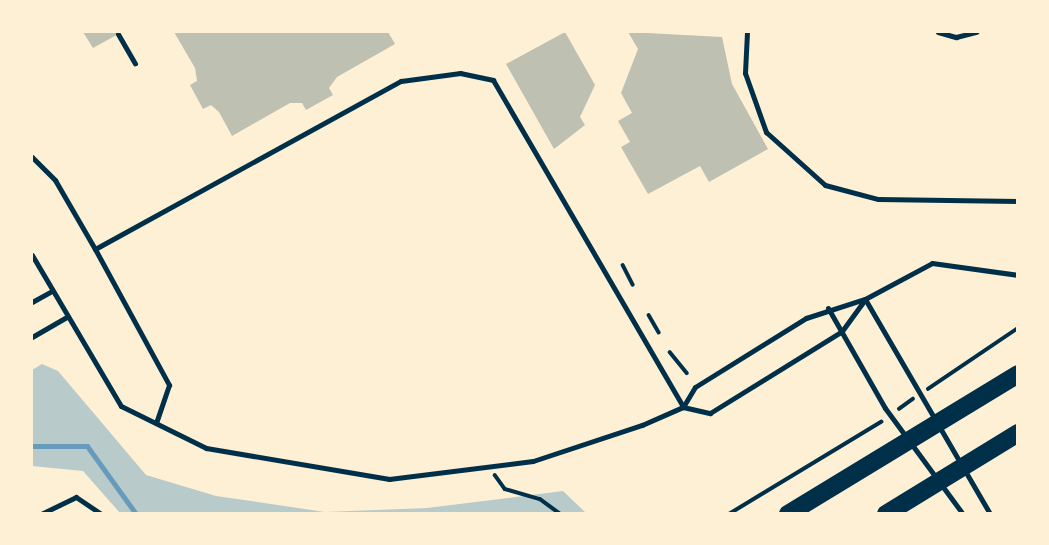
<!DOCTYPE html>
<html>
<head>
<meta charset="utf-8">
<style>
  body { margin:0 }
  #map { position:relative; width:1049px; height:545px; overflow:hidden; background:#fdf0d5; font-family:"Source Serif 4",serif }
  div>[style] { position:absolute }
  .green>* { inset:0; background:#b9caca }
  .stream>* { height:5px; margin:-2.5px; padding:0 2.5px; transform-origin:2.5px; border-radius:2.5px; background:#669bbc }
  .building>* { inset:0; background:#bec0b2 }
  .path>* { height:3.5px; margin:-1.75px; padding:0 1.75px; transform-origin:1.75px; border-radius:1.75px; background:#003049 }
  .service>* { height:5px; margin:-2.5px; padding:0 2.5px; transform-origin:2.5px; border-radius:2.5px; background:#003049 }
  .primary>* { height:18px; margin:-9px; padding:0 9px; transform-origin:9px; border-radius:9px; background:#003049 }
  span { translate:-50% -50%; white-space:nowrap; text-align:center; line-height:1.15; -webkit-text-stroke:5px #fdf0d5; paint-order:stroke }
  .frame { position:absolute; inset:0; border:33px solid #fdf0d5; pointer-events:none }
</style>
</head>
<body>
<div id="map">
  <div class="green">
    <div style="clip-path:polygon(42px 364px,58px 371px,146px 475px,216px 496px,325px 512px,427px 508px,563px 491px,586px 513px,120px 513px,83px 471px,32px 466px,32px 370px)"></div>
  </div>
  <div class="stream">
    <div style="left:32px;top:446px;width:55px"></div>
    <div style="left:87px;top:446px;width:84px;rotate:54.2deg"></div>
  </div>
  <div class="building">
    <div style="clip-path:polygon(83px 32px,122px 32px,93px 48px)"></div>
    <div style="clip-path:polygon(174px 32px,388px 32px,395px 44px,337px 77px,329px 88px,333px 95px,306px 110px,302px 103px,290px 103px,232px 136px,219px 112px,211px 105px,203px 109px,190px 85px,197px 81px,195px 68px)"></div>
    <div style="clip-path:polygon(565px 32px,595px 85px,580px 117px,585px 125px,554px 149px,506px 64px)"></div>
    <div style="clip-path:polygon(628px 32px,722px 37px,732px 84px,768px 149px,709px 182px,700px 166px,648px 194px,621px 147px,630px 142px,618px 121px,632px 113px,621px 93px,638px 49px)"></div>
  </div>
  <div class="path">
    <div style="left:623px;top:265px;width:22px;rotate:63deg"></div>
    <div style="left:649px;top:315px;width:20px;rotate:60deg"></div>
    <div style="left:670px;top:352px;width:27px;rotate:51deg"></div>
    <div style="left:928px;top:389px;width:109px;rotate:-34.1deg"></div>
    <div style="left:899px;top:409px;width:17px;rotate:-36deg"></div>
    <div style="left:495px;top:475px;width:17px;rotate:54deg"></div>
    <div style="left:505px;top:489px;width:36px;rotate:16deg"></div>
    <div style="left:540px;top:499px;width:26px;rotate:36deg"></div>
    <div style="left:729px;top:514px;width:178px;rotate:-31.2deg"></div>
  </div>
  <div class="service">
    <div style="left:747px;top:32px;width:41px;rotate:92.8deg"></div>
    <div style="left:745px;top:73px;width:63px;rotate:70.4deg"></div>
    <div style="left:766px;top:132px;width:79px;rotate:41.9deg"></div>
    <div style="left:825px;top:185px;width:55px;rotate:14.8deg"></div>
    <div style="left:878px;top:199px;width:140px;rotate:0.8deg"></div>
    <div style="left:938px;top:32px;width:19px;rotate:16deg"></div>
    <div style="left:956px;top:37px;width:21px;rotate:-14deg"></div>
    <div style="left:118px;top:34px;width:34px;rotate:60deg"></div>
    <div style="left:32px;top:157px;width:33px;rotate:45deg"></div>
    <div style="left:55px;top:180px;width:80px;rotate:59.9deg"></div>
    <div style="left:95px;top:249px;width:349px;rotate:-28.8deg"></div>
    <div style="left:401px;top:81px;width:60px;rotate:-7.7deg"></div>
    <div style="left:460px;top:73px;width:34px;rotate:12deg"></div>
    <div style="left:493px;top:80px;width:378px;rotate:59.8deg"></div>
    <div style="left:95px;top:249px;width:155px;rotate:61.4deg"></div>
    <div style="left:169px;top:385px;width:40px;rotate:108.9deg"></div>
    <div style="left:32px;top:255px;width:175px;rotate:59.5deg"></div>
    <div style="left:121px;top:406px;width:95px;rotate:26.3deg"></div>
    <div style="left:206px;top:448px;width:186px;rotate:9.6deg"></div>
    <div style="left:389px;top:479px;width:145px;rotate:-7.1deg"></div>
    <div style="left:533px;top:461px;width:115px;rotate:-18.3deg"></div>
    <div style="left:642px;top:425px;width:45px;rotate:-23.7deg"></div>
    <div style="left:683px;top:407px;width:23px;rotate:-59deg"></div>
    <div style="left:695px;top:387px;width:131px;rotate:-31.9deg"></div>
    <div style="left:806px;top:318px;width:62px;rotate:-17.9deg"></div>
    <div style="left:865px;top:299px;width:76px;rotate:-28.2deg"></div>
    <div style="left:932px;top:263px;width:87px;rotate:7.9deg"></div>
    <div style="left:865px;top:299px;width:249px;rotate:59.8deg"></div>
    <div style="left:32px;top:302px;width:23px;rotate:-29deg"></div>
    <div style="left:828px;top:308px;width:115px;rotate:60.3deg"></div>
    <div style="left:885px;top:408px;width:132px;rotate:53.7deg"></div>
    <div style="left:32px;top:337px;width:39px;rotate:-30deg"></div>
    <div style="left:683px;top:407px;width:28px;rotate:13deg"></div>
    <div style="left:710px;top:413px;width:155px;rotate:-31.8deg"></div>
    <div style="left:842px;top:331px;width:39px;rotate:-54deg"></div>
    <div style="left:41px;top:514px;width:39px;rotate:-26deg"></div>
    <div style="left:76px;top:497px;width:30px;rotate:34deg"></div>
  </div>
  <div class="primary">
    <div style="left:788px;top:514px;width:269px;rotate:-31.3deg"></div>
    <div style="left:886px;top:514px;width:155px;rotate:-31.5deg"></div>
  </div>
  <div class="frame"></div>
</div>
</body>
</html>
